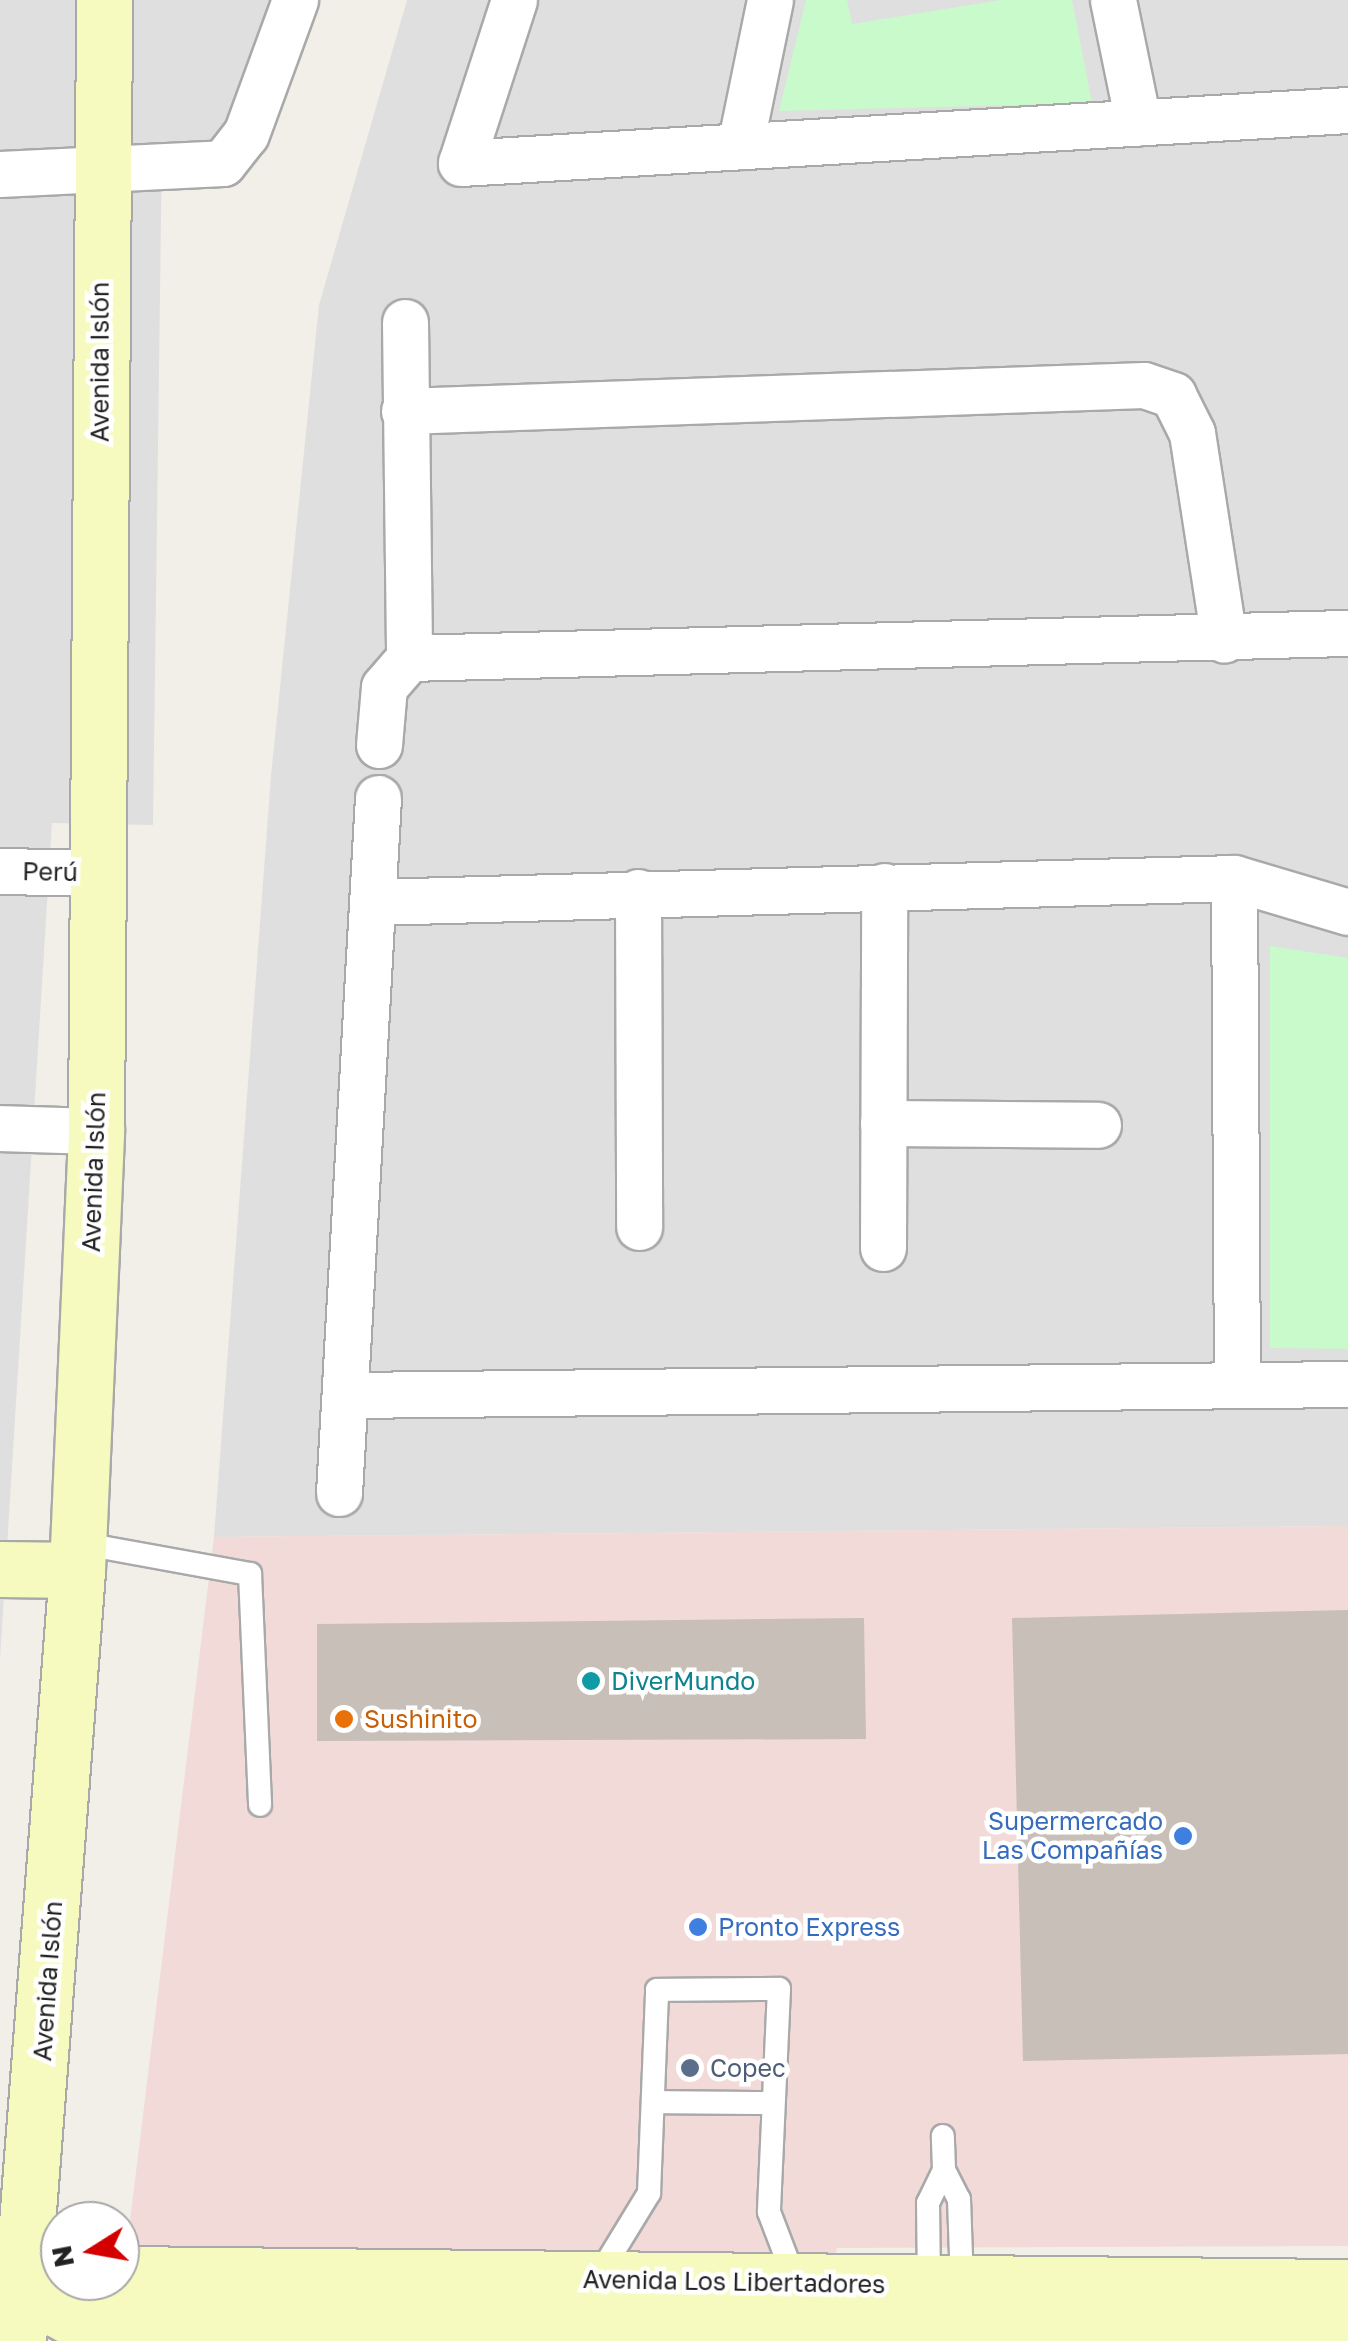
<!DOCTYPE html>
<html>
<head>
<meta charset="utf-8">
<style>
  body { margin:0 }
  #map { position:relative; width:1348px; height:2341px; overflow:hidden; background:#f2efe9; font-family:"Golos Text",sans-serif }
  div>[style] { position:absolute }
  .residential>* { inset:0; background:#e0dfdf }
  .commercial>* { inset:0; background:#f2dad9 }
  .park>* { inset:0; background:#c8facc }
  .building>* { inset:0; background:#c7bfb8 }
  .roads { filter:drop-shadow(2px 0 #a9a9a9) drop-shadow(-2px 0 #a9a9a9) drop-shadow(0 2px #a9a9a9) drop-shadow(0 -2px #a9a9a9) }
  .service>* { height:22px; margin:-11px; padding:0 11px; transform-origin:11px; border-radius:11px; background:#fff }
  .minor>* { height:45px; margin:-22.5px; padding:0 22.5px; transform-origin:22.5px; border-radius:22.5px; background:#fff }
  .secondary>* { height:55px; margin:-27.5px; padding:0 27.5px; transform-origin:27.5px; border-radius:27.5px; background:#f7fabf }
  .dots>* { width:28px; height:28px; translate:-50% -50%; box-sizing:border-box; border:5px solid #fff; border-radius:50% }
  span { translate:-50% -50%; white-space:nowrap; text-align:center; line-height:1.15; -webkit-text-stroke:9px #fff; paint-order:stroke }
  .street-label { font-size:25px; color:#222 }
  .culture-label { font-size:25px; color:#0d838f }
  .left { translate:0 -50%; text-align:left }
  .food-label { font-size:25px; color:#c56008 }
  .shop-label { font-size:25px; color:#366cbe }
  .right { translate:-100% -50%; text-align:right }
  .service-label { font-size:25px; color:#4e5e75 }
  .north { position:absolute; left:40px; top:2201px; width:100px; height:100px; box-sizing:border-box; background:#fff; border:2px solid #a7a7a7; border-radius:50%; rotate:259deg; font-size:28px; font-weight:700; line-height:40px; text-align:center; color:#222 }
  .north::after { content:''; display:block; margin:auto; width:35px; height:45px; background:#d40000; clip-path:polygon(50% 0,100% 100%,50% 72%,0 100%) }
</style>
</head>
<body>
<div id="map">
  <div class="residential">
    <div style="clip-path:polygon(0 0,319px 0,267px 147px,162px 142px,153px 825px,52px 823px,0 1660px)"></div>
    <div style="clip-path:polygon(407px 0,1348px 0,1348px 1526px,214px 1537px,271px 776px,319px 305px)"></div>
  </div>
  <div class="commercial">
    <div style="clip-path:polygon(1348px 1526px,1348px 2246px,837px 2248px,816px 2341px,124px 2341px,129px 2229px,214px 1537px)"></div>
  </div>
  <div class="park">
    <div style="clip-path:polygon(806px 0,847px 0,852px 24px,1001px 0,1072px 0,1092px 103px,779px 111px)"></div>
    <div style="clip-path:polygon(1270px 946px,1348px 958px,1348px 1349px,1270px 1348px)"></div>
  </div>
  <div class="building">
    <div style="clip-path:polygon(1348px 1610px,1348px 2054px,1023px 2061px,1012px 1618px)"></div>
    <div style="clip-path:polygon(864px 1618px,866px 1739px,317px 1741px,317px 1624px)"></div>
  </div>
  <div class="roads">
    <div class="service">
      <div style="left:79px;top:1543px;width:174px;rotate:10.3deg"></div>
      <div style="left:250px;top:1574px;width:231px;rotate:87.5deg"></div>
      <div style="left:653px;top:2102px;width:120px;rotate:0.5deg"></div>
      <div style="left:944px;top:2170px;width:33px;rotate:63deg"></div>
      <div style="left:959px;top:2199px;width:84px;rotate:88deg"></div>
      <div style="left:599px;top:2275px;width:96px;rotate:-58.6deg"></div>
      <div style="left:649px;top:2193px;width:203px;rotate:-87.7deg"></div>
      <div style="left:657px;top:1990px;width:122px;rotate:-0.5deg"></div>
      <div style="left:779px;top:1989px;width:223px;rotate:92.6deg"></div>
      <div style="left:769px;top:2212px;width:73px;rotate:69.1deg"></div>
      <div style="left:929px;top:2284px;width:81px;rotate:-90.7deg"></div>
      <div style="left:928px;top:2203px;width:37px;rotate:-64deg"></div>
      <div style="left:944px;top:2170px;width:34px;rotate:-92deg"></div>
    </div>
    <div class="minor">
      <div style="left:514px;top:0;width:171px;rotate:108deg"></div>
      <div style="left:461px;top:163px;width:889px;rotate:-3.42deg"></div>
      <div style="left:1113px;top:0;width:125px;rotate:78.4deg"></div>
      <div style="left:740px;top:146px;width:149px;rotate:-78.4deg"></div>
      <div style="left:0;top:174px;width:223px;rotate:-2.8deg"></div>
      <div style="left:223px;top:163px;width:37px;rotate:-52deg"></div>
      <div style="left:246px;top:134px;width:143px;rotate:-69.9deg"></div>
      <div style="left:405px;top:322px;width:336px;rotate:89.3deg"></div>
      <div style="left:404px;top:411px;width:740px;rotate:-2.01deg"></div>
      <div style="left:1144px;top:385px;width:31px;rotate:19deg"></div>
      <div style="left:1173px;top:395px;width:42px;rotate:63.4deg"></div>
      <div style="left:1192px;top:433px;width:209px;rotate:81.2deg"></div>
      <div style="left:379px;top:745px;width:58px;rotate:-85.1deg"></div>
      <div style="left:384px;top:687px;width:38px;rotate:-49deg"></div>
      <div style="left:409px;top:658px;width:939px;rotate:-1.53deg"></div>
      <div style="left:0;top:871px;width:101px;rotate:1.1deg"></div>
      <div style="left:1234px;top:878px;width:505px;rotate:89.66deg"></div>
      <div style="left:638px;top:892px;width:335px;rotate:89.8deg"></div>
      <div style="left:376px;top:902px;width:858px;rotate:-1.6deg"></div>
      <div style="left:1234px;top:878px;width:119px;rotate:16.6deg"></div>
      <div style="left:883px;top:1123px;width:215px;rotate:0.5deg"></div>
      <div style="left:0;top:1128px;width:96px;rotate:1.8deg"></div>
      <div style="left:883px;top:1248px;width:362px;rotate:-89.8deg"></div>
      <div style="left:348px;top:1395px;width:1000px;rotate:-0.63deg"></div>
      <div style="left:339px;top:1493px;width:696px;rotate:-86.79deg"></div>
    </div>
    <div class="secondary">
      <div style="left:0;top:1569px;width:77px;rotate:0.7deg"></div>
      <div style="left:120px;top:2274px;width:1228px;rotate:0.61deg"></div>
      <div style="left:26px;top:2292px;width:58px;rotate:28.8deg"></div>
      <div style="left:77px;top:2320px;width:25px;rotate:5deg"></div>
      <div style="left:102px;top:2322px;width:1246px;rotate:0.55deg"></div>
      <div style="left:18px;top:2341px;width:773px;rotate:-85.62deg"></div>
      <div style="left:77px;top:1570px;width:439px;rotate:-87.5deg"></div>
      <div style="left:96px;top:1131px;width:1131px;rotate:-89.59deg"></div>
    </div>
  </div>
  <div class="dots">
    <div style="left:591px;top:1681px;background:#0f9aa8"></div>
    <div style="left:344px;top:1719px;background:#e8710a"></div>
    <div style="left:1183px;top:1836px;background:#3f7fe0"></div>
    <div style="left:698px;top:1927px;background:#3f7fe0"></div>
    <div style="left:690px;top:2068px;background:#5c6f8a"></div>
  </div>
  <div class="street-label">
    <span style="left:100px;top:362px;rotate:-90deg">Avenida Islón</span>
    <span style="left:50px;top:872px;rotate:1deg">Perú</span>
    <span style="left:94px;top:1172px;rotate:-88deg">Avenida Islón</span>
    <span style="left:48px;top:1981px;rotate:-86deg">Avenida Islón</span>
    <span style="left:734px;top:2282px;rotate:1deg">Avenida Los Libertadores</span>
  </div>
  <div class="culture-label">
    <span class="left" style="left:611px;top:1681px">DiverMundo</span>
  </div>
  <div class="food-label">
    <span class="left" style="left:364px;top:1719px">Sushinito</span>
  </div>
  <div class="shop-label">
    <span class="right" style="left:1163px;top:1836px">Supermercado<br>Las Compañías</span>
    <span class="left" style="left:718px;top:1927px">Pronto Express</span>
  </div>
  <div class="service-label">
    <span class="left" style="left:710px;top:2068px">Copec</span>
  </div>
  <div class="north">N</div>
</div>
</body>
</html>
